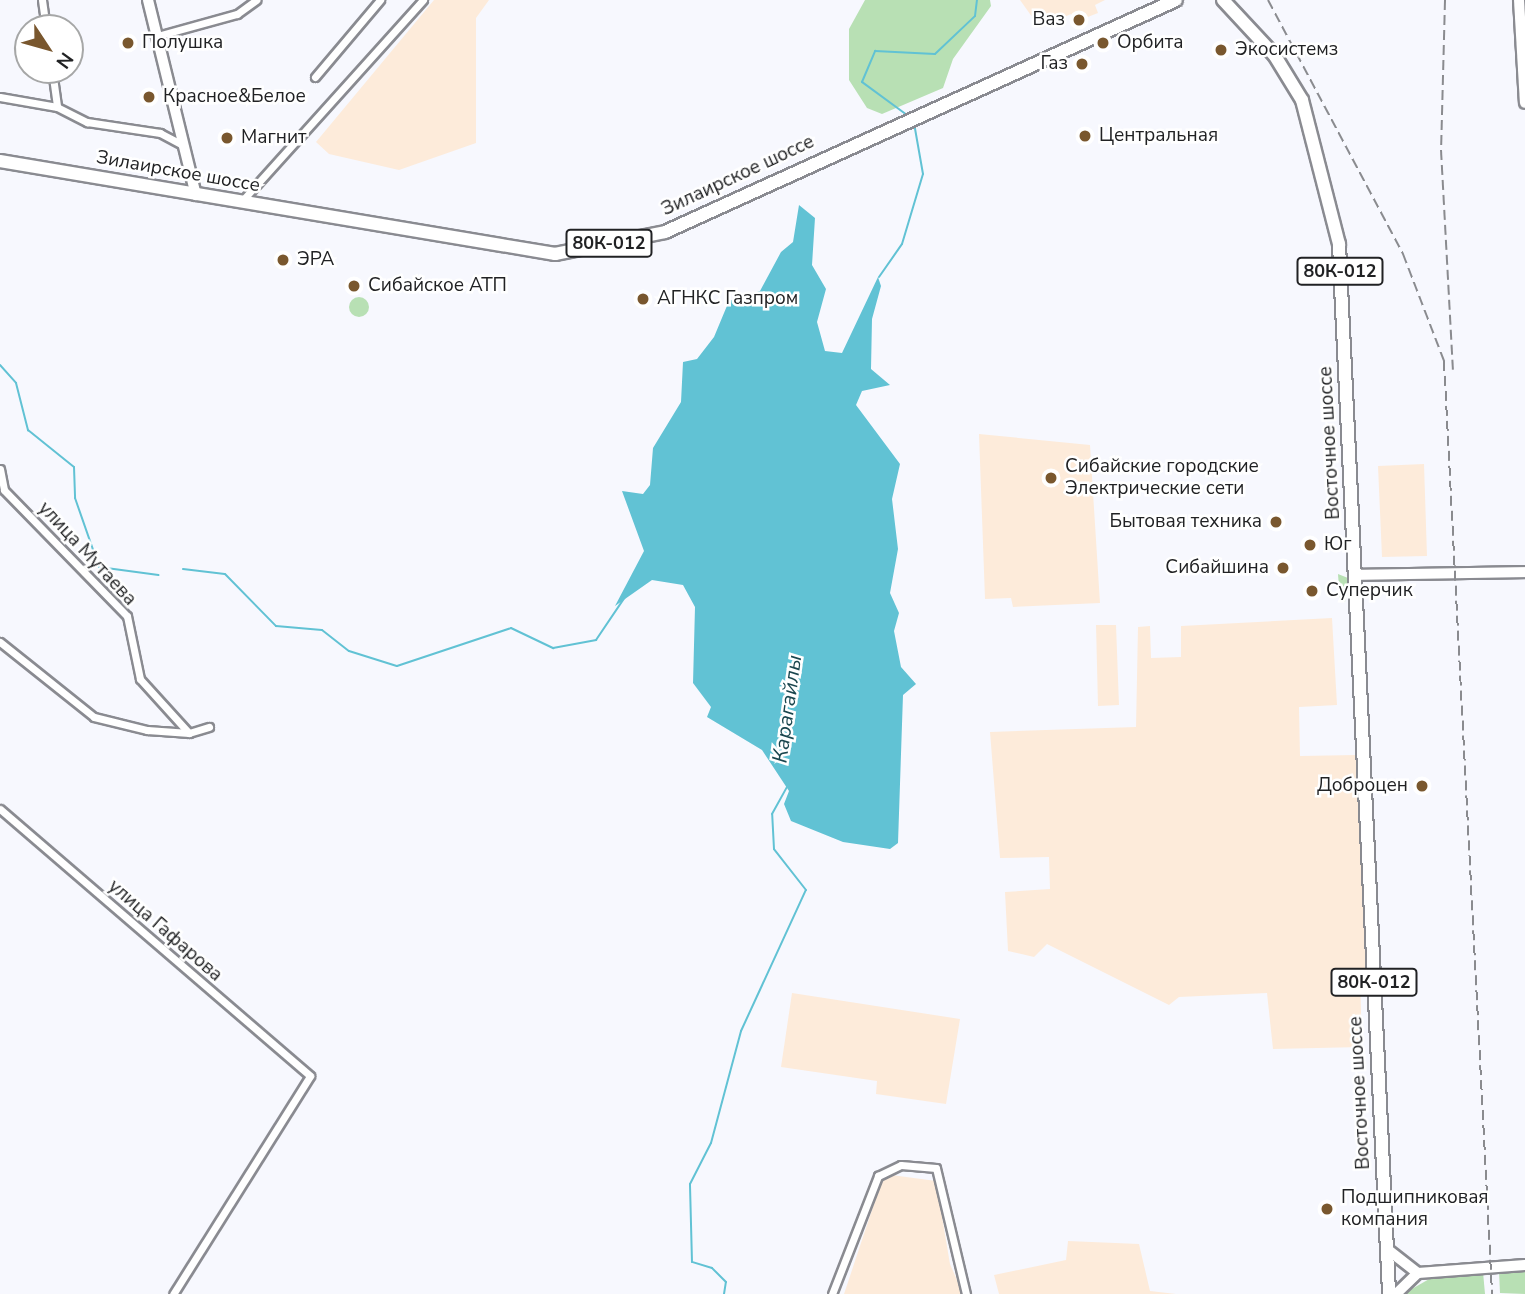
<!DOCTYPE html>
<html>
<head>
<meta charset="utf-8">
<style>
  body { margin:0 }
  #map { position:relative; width:1525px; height:1294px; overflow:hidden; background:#f7f8fe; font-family:"Nunito Sans",sans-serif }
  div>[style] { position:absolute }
  .industrial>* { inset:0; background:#fdebda }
  .green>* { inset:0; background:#b8e0b4 }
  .round { border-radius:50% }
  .water>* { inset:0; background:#61c2d4 }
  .stream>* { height:2px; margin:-1px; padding:0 1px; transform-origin:1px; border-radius:1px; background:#61c2d4 }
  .roads { filter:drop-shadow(2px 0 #8a8b91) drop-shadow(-2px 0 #8a8b91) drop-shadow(0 2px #8a8b91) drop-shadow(0 -2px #8a8b91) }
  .minor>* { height:7px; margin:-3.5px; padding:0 3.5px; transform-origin:3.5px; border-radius:3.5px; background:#fff }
  .tertiary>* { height:10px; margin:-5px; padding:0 5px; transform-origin:5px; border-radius:5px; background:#fff }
  .secondary>* { height:10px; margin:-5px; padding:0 5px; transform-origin:5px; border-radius:5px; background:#fff }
  .primary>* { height:12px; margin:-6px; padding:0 6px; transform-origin:6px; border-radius:6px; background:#fff }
  .rail>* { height:2px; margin-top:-1px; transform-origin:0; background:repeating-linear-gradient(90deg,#8a8b8f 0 10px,transparent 0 15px) }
  .dots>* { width:19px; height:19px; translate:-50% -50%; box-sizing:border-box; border:4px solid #fff; border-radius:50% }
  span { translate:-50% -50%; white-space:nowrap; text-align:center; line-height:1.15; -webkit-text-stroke:5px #fff; paint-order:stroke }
  .shield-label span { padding:2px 5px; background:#fff; border:2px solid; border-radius:5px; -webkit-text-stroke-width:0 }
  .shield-label { font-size:18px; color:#212224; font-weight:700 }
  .poi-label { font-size:19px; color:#212224 }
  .right { translate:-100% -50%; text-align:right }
  .left { translate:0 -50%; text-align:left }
  .street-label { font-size:19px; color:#212224 }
  .water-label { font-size:21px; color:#1a464e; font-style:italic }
  .north { position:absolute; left:14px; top:14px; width:70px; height:70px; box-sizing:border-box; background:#fff; border:2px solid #a6a7a7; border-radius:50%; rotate:126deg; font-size:19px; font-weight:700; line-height:28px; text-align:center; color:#212224 }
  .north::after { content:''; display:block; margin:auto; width:24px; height:32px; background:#79572e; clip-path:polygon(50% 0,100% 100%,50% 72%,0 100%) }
</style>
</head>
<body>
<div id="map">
  <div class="industrial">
    <div style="clip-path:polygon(434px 0,489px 0,476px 18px,476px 143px,399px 170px,329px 154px,316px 142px)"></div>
    <div style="clip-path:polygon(1020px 0,1105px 0,1095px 5px,1098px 13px,1075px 22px,1071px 14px,1040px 28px)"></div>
    <div style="clip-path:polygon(979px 434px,1090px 445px,1100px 603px,1013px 607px,1011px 598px,985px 599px)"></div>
    <div style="clip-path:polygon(1424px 464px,1427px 556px,1382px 557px,1378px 466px)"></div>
    <div style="clip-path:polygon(1332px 618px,1337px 705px,1299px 707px,1300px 756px,1356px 755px,1366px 974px,1360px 975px,1362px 1047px,1273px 1049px,1267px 993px,1179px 997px,1169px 1005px,1047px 944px,1034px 957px,1008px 951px,1005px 892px,1050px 889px,1049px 857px,1000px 858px,990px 732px,1136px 727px,1138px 627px,1150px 626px,1151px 658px,1181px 657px,1181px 626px)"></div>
    <div style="clip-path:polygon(1096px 625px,1116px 625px,1119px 705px,1098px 706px)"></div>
    <div style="clip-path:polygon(792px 993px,960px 1019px,946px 1104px,876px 1094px,877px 1081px,781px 1067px)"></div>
    <div style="clip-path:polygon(884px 1174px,936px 1181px,950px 1264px,963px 1294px,844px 1294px)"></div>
    <div style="clip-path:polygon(1068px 1241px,1139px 1244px,1150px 1291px,1176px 1294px,999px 1294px,994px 1275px,1066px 1260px)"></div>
  </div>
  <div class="green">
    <div style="clip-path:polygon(865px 0,990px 0,991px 6px,953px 59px,943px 88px,882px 114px,867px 108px,849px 80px,849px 29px)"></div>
    <div class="round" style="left:349px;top:297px;width:20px;height:20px"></div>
    <div style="clip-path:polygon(1338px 574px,1348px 578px,1345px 602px,1340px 602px)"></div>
    <div style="clip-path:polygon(1525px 1270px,1525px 1294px,1500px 1293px,1499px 1271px)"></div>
    <div style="clip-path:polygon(1483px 1272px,1485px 1294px,1403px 1294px,1431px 1278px)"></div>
  </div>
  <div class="water">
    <div style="clip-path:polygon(799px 205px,815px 218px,812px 265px,826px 289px,817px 322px,825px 351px,842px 353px,878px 277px,881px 286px,872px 319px,871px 369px,890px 385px,862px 391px,856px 405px,900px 464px,892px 499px,898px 549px,890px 593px,899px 613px,894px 631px,901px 667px,916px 684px,903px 695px,898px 843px,890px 849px,843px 842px,791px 821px,784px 804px,789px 791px,762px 750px,707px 717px,711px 707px,693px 683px,695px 607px,683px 585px,652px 580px,615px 606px,644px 551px,622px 491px,643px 494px,650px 485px,653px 448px,681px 402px,683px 362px,697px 359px,714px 337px,729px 301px,760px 291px,781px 252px,793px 242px)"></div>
  </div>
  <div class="stream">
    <div style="left:907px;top:115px;width:56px;rotate:-143.7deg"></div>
    <div style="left:862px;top:82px;width:34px;rotate:-67deg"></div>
    <div style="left:875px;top:51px;width:60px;rotate:2.9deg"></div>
    <div style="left:935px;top:54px;width:55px;rotate:-43.5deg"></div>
    <div style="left:975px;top:16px;width:16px;rotate:-83deg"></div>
    <div style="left:879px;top:277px;width:40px;rotate:-55.1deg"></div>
    <div style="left:902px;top:244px;width:73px;rotate:-73.3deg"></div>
    <div style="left:923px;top:174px;width:52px;rotate:-100deg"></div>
    <div style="left:0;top:365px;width:24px;rotate:48deg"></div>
    <div style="left:16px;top:383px;width:49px;rotate:75.7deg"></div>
    <div style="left:28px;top:430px;width:59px;rotate:38.8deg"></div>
    <div style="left:74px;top:467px;width:31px;rotate:88deg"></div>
    <div style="left:75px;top:498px;width:73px;rotate:70.8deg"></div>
    <div style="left:99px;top:567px;width:60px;rotate:7.7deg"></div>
    <div style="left:183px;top:569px;width:42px;rotate:6.8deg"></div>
    <div style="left:225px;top:574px;width:73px;rotate:45.6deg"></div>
    <div style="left:276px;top:626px;width:46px;rotate:5deg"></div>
    <div style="left:322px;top:630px;width:34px;rotate:38deg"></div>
    <div style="left:349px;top:651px;width:50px;rotate:17.4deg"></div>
    <div style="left:397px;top:666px;width:120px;rotate:-18.4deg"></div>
    <div style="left:511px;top:628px;width:47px;rotate:25.5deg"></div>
    <div style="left:553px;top:648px;width:44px;rotate:-10.5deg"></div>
    <div style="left:596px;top:640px;width:52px;rotate:-56deg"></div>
    <div style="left:724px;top:1294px;width:12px;rotate:-81deg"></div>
    <div style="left:726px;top:1282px;width:20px;rotate:-135deg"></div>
    <div style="left:712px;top:1268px;width:21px;rotate:-163deg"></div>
    <div style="left:692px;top:1262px;width:78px;rotate:-91.5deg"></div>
    <div style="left:690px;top:1184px;width:46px;rotate:-62.9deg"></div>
    <div style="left:711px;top:1143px;width:116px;rotate:-75deg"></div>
    <div style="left:741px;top:1031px;width:155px;rotate:-65.3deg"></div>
    <div style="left:806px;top:890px;width:52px;rotate:-128deg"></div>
    <div style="left:774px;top:849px;width:35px;rotate:-93deg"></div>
    <div style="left:772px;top:814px;width:31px;rotate:-61deg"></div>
  </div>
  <div class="roads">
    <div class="minor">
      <div style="left:42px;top:0;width:28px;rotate:82deg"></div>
      <div style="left:157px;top:36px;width:83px;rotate:-15.4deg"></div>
      <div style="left:237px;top:14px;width:24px;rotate:-36deg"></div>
      <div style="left:52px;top:70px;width:37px;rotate:82deg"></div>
      <div style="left:57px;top:107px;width:34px;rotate:27deg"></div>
      <div style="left:87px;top:122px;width:74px;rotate:8.6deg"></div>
      <div style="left:160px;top:133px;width:26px;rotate:28deg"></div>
      <div style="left:315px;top:77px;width:101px;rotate:-49.8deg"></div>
      <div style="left:0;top:97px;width:58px;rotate:10deg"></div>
      <div style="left:241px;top:202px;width:272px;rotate:-48deg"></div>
      <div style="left:0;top:469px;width:21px;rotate:79deg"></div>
      <div style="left:4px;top:490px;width:176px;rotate:45.7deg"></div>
      <div style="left:127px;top:616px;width:64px;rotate:78.3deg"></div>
      <div style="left:140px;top:679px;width:73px;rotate:47.8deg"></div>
      <div style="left:0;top:642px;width:120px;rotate:38.6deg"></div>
      <div style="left:94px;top:717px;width:55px;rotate:13.8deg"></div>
      <div style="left:147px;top:730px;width:42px;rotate:4.1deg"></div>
      <div style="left:189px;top:733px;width:21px;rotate:-17deg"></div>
      <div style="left:0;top:809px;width:409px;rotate:40.7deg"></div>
      <div style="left:310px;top:1076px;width:257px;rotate:122.1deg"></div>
      <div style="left:832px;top:1294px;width:127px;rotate:-68.7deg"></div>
      <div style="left:878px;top:1176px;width:25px;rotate:-26deg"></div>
      <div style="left:901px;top:1165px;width:35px;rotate:5deg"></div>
      <div style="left:936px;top:1168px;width:130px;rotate:76.6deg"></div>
    </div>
    <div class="tertiary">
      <div style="left:148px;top:0;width:201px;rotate:76.2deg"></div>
    </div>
    <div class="secondary">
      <div style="left:1519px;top:0;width:103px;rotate:86.7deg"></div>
      <div style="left:1354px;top:575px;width:171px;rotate:-1deg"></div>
      <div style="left:1387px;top:1249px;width:39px;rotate:38deg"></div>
      <div style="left:1418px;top:1273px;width:107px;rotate:-4.3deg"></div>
      <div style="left:1396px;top:1294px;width:30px;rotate:-44deg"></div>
    </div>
    <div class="primary">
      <div style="left:1223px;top:0;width:76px;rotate:47.1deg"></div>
      <div style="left:1275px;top:56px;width:52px;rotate:58.5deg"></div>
      <div style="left:1302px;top:100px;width:149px;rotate:75.6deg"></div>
      <div style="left:1339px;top:244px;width:1051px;rotate:87.27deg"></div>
      <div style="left:0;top:161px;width:563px;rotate:9.51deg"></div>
      <div style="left:555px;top:254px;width:112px;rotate:-11.3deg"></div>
      <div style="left:665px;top:232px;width:561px;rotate:-24.42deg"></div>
    </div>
  </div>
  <div class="rail">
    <div style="left:1268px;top:0;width:288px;rotate:62deg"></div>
    <div style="left:1403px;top:254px;width:115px;rotate:69deg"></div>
    <div style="left:1444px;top:361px;width:934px;rotate:87.05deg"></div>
    <div style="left:1445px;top:0;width:150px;rotate:91.5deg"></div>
    <div style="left:1441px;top:150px;width:221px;rotate:86.9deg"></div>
  </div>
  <div class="dots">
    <div style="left:1079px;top:20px;background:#79572e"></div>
    <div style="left:128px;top:43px;background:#79572e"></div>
    <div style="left:1103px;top:43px;background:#79572e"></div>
    <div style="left:1221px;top:50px;background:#79572e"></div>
    <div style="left:1082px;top:64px;background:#79572e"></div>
    <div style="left:149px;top:97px;background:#79572e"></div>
    <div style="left:1085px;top:136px;background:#79572e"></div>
    <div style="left:227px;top:138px;background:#79572e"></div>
    <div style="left:283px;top:260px;background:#79572e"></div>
    <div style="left:354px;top:286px;background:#79572e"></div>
    <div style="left:643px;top:299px;background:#79572e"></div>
    <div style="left:1051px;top:478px;background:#79572e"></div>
    <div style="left:1276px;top:522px;background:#79572e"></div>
    <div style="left:1310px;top:545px;background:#79572e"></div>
    <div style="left:1283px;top:568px;background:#79572e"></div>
    <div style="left:1312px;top:591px;background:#79572e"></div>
    <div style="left:1422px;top:786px;background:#79572e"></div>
    <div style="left:1327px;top:1209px;background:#79572e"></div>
  </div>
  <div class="shield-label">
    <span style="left:609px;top:243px">80К-012</span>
    <span style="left:1340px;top:271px">80К-012</span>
    <span style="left:1374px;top:982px">80К-012</span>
  </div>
  <div class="poi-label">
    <span class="right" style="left:1065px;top:20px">Ваз</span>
    <span class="left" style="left:142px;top:43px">Полушка</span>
    <span class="left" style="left:1117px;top:43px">Орбита</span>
    <span class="left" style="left:1235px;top:50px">Экосистемз</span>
    <span class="right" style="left:1068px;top:64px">Газ</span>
    <span class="left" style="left:163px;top:97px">Красное&amp;Белое</span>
    <span class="left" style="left:1099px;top:136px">Центральная</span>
    <span class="left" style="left:241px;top:138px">Магнит</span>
    <span class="left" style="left:297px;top:260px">ЭРА</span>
    <span class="left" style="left:368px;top:286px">Сибайское АТП</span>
    <span class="left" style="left:657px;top:299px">АГНКС Газпром</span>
    <span class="left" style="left:1065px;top:478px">Сибайские городские<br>Электрические сети</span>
    <span class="right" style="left:1262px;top:522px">Бытовая техника</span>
    <span class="left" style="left:1324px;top:545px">Юг</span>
    <span class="right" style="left:1269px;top:568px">Сибайшина</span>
    <span class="left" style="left:1326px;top:591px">Суперчик</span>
    <span class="right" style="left:1408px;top:786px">Доброцен</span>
    <span class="left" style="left:1341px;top:1209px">Подшипниковая<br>компания</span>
  </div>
  <div class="street-label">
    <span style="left:178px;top:172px;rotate:10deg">Зилаирское шоссе</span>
    <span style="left:738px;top:176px;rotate:-25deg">Зилаирское шоссе</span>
    <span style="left:1330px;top:443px;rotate:-93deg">Восточное шоссе</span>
    <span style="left:87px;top:554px;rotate:47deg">улица Мутаева</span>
    <span style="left:165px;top:931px;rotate:41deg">улица Гафарова</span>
    <span style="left:1360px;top:1093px;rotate:-93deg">Восточное шоссе</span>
  </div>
  <div class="water-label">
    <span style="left:787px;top:709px;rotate:-82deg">Карагайлы</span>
  </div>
  <div class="north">N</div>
</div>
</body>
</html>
